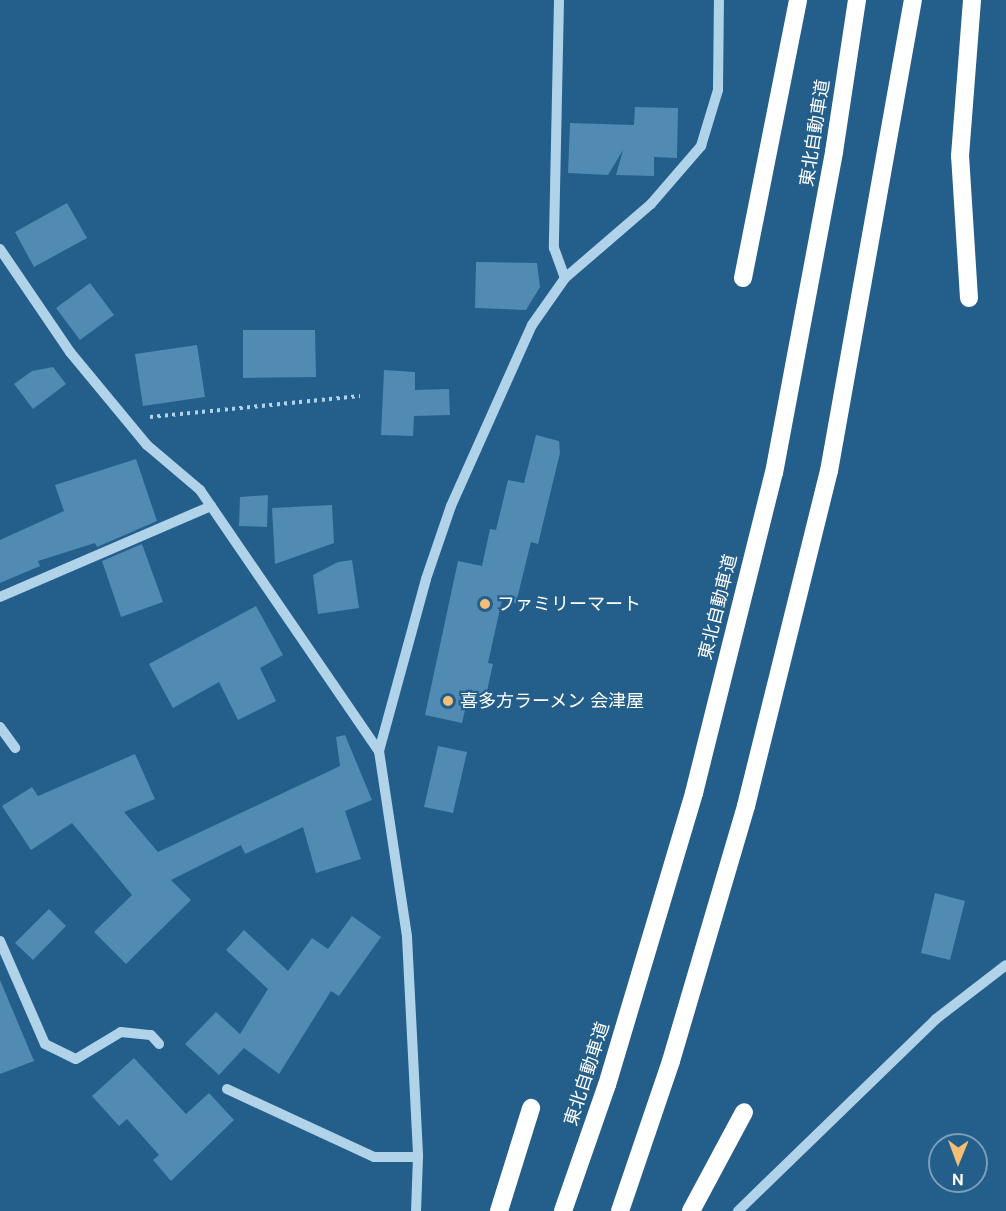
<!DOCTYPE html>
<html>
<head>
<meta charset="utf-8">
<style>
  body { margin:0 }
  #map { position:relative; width:1006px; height:1211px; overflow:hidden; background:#245e8a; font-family:"DM Sans","Noto Sans JP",sans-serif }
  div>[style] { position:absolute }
  .building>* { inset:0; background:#518ab2 }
  .path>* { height:4px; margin-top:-2px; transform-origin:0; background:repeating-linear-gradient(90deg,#b1d3ea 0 3px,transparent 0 7.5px) }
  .minor>* { height:10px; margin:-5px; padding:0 5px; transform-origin:5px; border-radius:5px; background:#b1d3ea }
  .highway>* { height:18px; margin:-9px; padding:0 9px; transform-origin:9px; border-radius:9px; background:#fff }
  .dots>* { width:16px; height:16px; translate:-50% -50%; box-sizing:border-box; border:3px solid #245e8a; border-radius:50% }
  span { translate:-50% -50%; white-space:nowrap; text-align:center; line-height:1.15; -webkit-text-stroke:4.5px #245e8a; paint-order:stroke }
  .street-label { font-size:18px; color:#fff }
  .poi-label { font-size:18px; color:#fff }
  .left { translate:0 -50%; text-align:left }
  .north { position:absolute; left:928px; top:1133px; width:60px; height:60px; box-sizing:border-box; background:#245e8a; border:2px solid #7c9eb9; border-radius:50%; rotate:181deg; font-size:16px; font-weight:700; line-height:24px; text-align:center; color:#fff }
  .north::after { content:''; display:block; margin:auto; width:21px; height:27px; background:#f4be75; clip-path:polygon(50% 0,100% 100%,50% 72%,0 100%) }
</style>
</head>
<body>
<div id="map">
  <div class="building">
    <div style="clip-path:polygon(635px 107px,678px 108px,677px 158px,654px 157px,654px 176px,616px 175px,623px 150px,608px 175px,568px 173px,570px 123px,634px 125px)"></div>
    <div style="clip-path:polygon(67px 203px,87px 238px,34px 267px,15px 232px)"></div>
    <div style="clip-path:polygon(476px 262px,537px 263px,540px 287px,526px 310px,475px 308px)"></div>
    <div style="clip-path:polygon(90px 283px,114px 315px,80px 340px,56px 308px)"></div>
    <div style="clip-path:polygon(243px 330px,315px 330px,316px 377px,243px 378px)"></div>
    <div style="clip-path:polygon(197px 345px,205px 397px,143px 406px,135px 354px)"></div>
    <div style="clip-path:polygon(53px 367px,66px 384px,33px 409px,14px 384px,32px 371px)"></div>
    <div style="clip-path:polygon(384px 370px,415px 372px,415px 390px,449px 389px,450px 415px,414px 416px,413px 436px,381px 435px)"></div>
    <div style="clip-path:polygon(536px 435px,559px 441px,560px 453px,538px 544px,531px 542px,516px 603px,502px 600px,488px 663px,493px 664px,485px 700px,468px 697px,462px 723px,425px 715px,458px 561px,482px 566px,490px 529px,496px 530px,508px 480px,524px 483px)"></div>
    <div style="clip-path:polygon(136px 459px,157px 521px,97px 547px,95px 543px,38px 561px,40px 566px,0 583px,0 540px,64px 511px,55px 485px)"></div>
    <div style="clip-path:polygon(268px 495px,267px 527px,239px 526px,240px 497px)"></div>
    <div style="clip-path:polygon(332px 505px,334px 543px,275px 564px,272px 508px)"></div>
    <div style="clip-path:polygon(142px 544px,163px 602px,121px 617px,102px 561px)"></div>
    <div style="clip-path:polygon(352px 560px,359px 608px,318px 614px,313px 575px,338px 562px)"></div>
    <div style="clip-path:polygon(256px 606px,283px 655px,260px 668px,276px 701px,238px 720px,219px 682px,173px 708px,149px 664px)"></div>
    <div style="clip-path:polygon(345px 735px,372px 800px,345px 811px,361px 859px,316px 873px,303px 827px,245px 854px,241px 845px,171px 880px,191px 900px,126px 964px,94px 932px,132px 895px,72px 823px,31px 850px,2px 806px,32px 787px,38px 796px,135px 754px,155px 799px,124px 812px,158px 852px,340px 766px,336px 737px)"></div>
    <div style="clip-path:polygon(438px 746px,467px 752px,453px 813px,424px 807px)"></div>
    <div style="clip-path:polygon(935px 893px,965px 901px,950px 960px,921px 953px)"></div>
    <div style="clip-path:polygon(49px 909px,66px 926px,33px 960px,15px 943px)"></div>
    <div style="clip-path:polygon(352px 916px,381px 937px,339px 996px,331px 991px,279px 1074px,244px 1048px,219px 1075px,185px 1044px,216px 1012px,240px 1034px,268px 989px,226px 950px,244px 930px,288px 971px,312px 938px,328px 949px)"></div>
    <div style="clip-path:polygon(0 980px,34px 1061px,0 1074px)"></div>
    <div style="clip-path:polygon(134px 1058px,186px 1114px,209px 1093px,234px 1120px,171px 1181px,153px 1160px,159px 1155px,127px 1119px,119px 1126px,92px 1096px)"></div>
  </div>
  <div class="path">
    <div style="left:150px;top:417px;width:211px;rotate:-5.7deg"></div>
  </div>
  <div class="minor">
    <div style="left:559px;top:0;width:248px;rotate:91.2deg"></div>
    <div style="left:554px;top:248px;width:32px;rotate:70deg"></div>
    <div style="left:0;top:249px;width:125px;rotate:55.8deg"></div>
    <div style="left:70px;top:352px;width:121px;rotate:50.4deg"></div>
    <div style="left:147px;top:445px;width:70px;rotate:40.3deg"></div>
    <div style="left:200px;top:490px;width:316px;rotate:55.6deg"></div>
    <div style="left:379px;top:751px;width:188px;rotate:81.4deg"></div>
    <div style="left:407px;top:937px;width:220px;rotate:87.1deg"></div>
    <div style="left:418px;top:1157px;width:54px;rotate:92.1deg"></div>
    <div style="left:0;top:597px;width:230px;rotate:-23.3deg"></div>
    <div style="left:0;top:727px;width:26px;rotate:54deg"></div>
    <div style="left:379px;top:751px;width:178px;rotate:-74.7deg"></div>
    <div style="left:426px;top:579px;width:77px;rotate:-71.1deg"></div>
    <div style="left:451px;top:506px;width:198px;rotate:-65.9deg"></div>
    <div style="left:532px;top:325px;width:57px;rotate:-54.9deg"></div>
    <div style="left:565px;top:278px;width:113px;rotate:-40.7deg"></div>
    <div style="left:651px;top:204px;width:77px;rotate:-49.2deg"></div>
    <div style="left:701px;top:146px;width:59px;rotate:-73.1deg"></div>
    <div style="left:718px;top:90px;width:90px;rotate:-89.4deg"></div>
    <div style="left:0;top:941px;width:112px;rotate:66.4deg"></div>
    <div style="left:45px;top:1044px;width:34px;rotate:26deg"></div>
    <div style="left:76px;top:1059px;width:52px;rotate:-31deg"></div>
    <div style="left:121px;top:1032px;width:30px;rotate:6deg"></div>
    <div style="left:151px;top:1035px;width:12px;rotate:48deg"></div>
    <div style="left:227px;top:1089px;width:162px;rotate:24.8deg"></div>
    <div style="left:374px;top:1157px;width:44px"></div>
    <div style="left:738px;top:1211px;width:276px;rotate:-44.1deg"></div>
    <div style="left:936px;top:1019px;width:88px;rotate:-37.6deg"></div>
  </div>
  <div class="highway">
    <div style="left:743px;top:278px;width:283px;rotate:-78.8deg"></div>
    <div style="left:969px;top:298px;width:142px;rotate:-93.6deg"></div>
    <div style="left:960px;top:156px;width:156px;rotate:-85.6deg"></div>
    <div style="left:499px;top:1211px;width:108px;rotate:-72.7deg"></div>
    <div style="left:563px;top:1211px;width:133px;rotate:-70.8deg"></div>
    <div style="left:607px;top:1085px;width:305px;rotate:-73.4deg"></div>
    <div style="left:694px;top:793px;width:330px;rotate:-76deg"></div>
    <div style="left:774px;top:473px;width:327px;rotate:-79.4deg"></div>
    <div style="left:834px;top:152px;width:154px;rotate:-81.4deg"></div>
    <div style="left:620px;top:1211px;width:158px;rotate:-71.2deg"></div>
    <div style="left:671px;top:1061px;width:266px;rotate:-73.6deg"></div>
    <div style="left:746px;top:806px;width:345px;rotate:-76.1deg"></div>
    <div style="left:829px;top:471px;width:478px;rotate:-79.9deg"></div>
    <div style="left:691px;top:1211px;width:112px;rotate:-61.8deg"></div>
  </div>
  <div class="dots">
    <div style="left:485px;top:604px;background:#f4be75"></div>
    <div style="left:448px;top:701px;background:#f4be75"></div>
  </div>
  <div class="street-label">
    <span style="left:815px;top:133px;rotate:-81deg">東北自動車道</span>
    <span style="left:718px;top:607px;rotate:-76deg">東北自動車道</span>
    <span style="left:587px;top:1074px;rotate:-72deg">東北自動車道</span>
  </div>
  <div class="poi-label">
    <span class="left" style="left:497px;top:604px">ファミリーマート</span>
    <span class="left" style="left:460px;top:701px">喜多方ラーメン 会津屋</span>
  </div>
  <div class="north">N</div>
</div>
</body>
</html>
